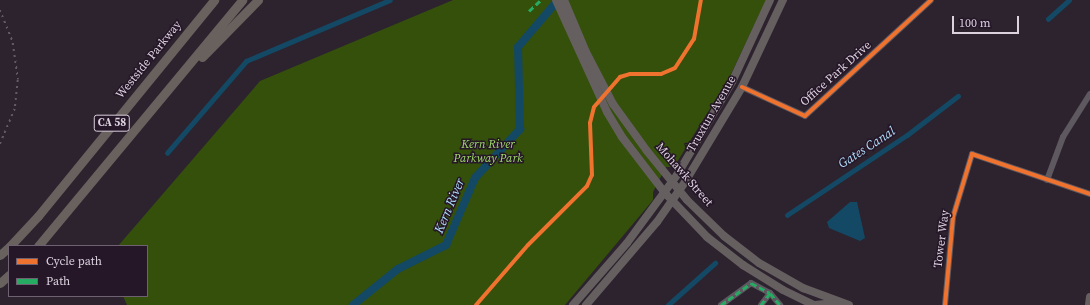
<!DOCTYPE html>
<html>
<head>
<meta charset="utf-8">
<style>
  body { margin:0 }
  #map { position:relative; width:1090px; height:305px; overflow:hidden; background:#2c232e; font-family:"Source Serif 4",serif }
  div>[style] { position:absolute }
  .green>* { inset:0; background:#34500b }
  .water>* { inset:0; background:#134965 }
  .canal>* { height:4.5px; margin:-2.25px; padding:0 2.25px; transform-origin:2.25px; border-radius:2.25px; background:#134965 }
  .river>* { height:8px; margin:-4px; padding:0 4px; transform-origin:4px; border-radius:4px; background:#134965 }
  .minor>* { height:6px; margin:-3px; padding:0 3px; transform-origin:3px; border-radius:3px; background:#5e5860 }
  .major>* { height:8px; margin:-4px; padding:0 4px; transform-origin:4px; border-radius:4px; background:#665f60 }
  .highway>* { height:9px; margin:-4.5px; padding:0 4.5px; transform-origin:4.5px; border-radius:4.5px; background:#68615d }
  .rail>* { height:1.5px; margin-top:-0.75px; transform-origin:0; background:repeating-linear-gradient(90deg,#625b64 0 2px,transparent 0 6px) }
  .quiet>* { height:3px; margin-top:-1.5px; transform-origin:0; background:repeating-linear-gradient(90deg,#26ab63 0 6px,transparent 0 9px) }
  .cycleway>* { height:4px; margin:-2px; padding:0 2px; transform-origin:2px; border-radius:2px; background:#ef722f }
  span { translate:-50% -50%; white-space:nowrap; text-align:center; line-height:1.15; -webkit-text-stroke:3px #251628; paint-order:stroke }
  .shield-label span { padding:1px 3px; background:#251628; border:1px solid; border-radius:3px; -webkit-text-stroke-width:0 }
  .shield-label { font-size:11px; color:#dcd2de; font-weight:700 }
  .street-label { font-size:12px; color:#dcd2de }
  .park-label { font-size:12px; color:#a1db6b; font-style:italic }
  .water-label { font-size:13px; color:#b0dffb; font-style:italic }
  .legend { position:absolute; left:8px; top:245px; width:140px; height:52px; box-sizing:border-box; background:#251628; border:1px solid #6e6171; margin:0; padding:5px 7px; list-style:none; font-size:12px; color:#dcd2de }
  .legend li { display:flex; align-items:center; gap:8px; height:20px }
  .legend b { width:20px; border:1px solid #6e6171 }
  .scale { position:absolute; left:952px; top:16px; width:67px; height:18px; box-sizing:border-box; border:2px solid #dcd2de; border-top:0; padding-left:5px; font-size:12px; line-height:14px; white-space:nowrap; color:#dcd2de; -webkit-text-stroke:3px #251628; paint-order:stroke }
</style>
</head>
<body>
<div id="map">
  <div class="green">
    <div style="clip-path:polygon(453px 0,766px 0,730px 76px,674px 167px,666px 167px,653px 192px,653px 200px,565px 305px,127px 305px,123px 296px,147px 296px,147px 246px,118px 246px,260px 81px)"></div>
  </div>
  <div class="water">
    <div style="clip-path:polygon(850px 202px,857px 202px,865px 238px,860px 241px,829px 228px,827px 222px)"></div>
  </div>
  <div class="canal">
    <div style="left:1048px;top:19px;width:28px;rotate:-42deg"></div>
    <div style="left:167px;top:153px;width:121px;rotate:-49.3deg"></div>
    <div style="left:246px;top:61px;width:156px;rotate:-23deg"></div>
    <div style="left:787px;top:215px;width:144px;rotate:-33.7deg"></div>
    <div style="left:907px;top:135px;width:64px;rotate:-37.4deg"></div>
    <div style="left:668px;top:305px;width:63px;rotate:-41.8deg"></div>
  </div>
  <div class="river">
    <div style="left:353px;top:305px;width:58px;rotate:-38.7deg"></div>
    <div style="left:398px;top:269px;width:54px;rotate:-26.6deg"></div>
    <div style="left:446px;top:245px;width:73px;rotate:-66.6deg"></div>
    <div style="left:475px;top:178px;width:67px;rotate:-47.4deg"></div>
    <div style="left:520px;top:129px;width:82px;rotate:-91.4deg"></div>
    <div style="left:518px;top:47px;width:62px;rotate:-49.6deg"></div>
  </div>
  <div class="minor">
    <div style="left:742px;top:87px;width:69px;rotate:24.7deg"></div>
    <div style="left:805px;top:116px;width:171px;rotate:-42.6deg"></div>
    <div style="left:1047px;top:180px;width:46px;rotate:-69.6deg"></div>
    <div style="left:1063px;top:137px;width:51px;rotate:-57.9deg"></div>
    <div style="left:721px;top:305px;width:37px;rotate:-36deg"></div>
    <div style="left:751px;top:283px;width:21px;rotate:28deg"></div>
    <div style="left:770px;top:293px;width:16px;rotate:50deg"></div>
    <div style="left:761px;top:305px;width:15px;rotate:-53deg"></div>
    <div style="left:945px;top:305px;width:88px;rotate:-84.8deg"></div>
    <div style="left:953px;top:217px;width:66px;rotate:-73.2deg"></div>
    <div style="left:972px;top:154px;width:125px;rotate:18.7deg"></div>
  </div>
  <div class="major">
    <div style="left:556px;top:0;width:123px;rotate:65.5deg"></div>
    <div style="left:607px;top:112px;width:29px;rotate:59deg"></div>
    <div style="left:622px;top:137px;width:71px;rotate:52.5deg"></div>
    <div style="left:665px;top:193px;width:61px;rotate:46.3deg"></div>
    <div style="left:707px;top:237px;width:46px;rotate:37.9deg"></div>
    <div style="left:743px;top:265px;width:47px;rotate:32deg"></div>
    <div style="left:783px;top:290px;width:34px;rotate:26deg"></div>
    <div style="left:564px;top:0;width:56px;rotate:67.1deg"></div>
    <div style="left:586px;top:52px;width:59px;rotate:62.6deg"></div>
    <div style="left:613px;top:104px;width:58px;rotate:54.1deg"></div>
    <div style="left:647px;top:151px;width:63px;rotate:50.8deg"></div>
    <div style="left:687px;top:200px;width:52px;rotate:44.2deg"></div>
    <div style="left:724px;top:236px;width:44px;rotate:37.6deg"></div>
    <div style="left:759px;top:263px;width:51px;rotate:29.6deg"></div>
    <div style="left:803px;top:288px;width:49px;rotate:20.3deg"></div>
    <div style="left:573px;top:305px;width:82px;rotate:-48.9deg"></div>
    <div style="left:627px;top:243px;width:84px;rotate:-53.7deg"></div>
    <div style="left:677px;top:175px;width:108px;rotate:-59.4deg"></div>
    <div style="left:732px;top:82px;width:90px;rotate:-65.1deg"></div>
    <div style="left:586px;top:305px;width:109px;rotate:-49.5deg"></div>
    <div style="left:657px;top:222px;width:49px;rotate:-55deg"></div>
    <div style="left:685px;top:182px;width:111px;rotate:-59deg"></div>
    <div style="left:742px;top:87px;width:96px;rotate:-64.8deg"></div>
    <div style="left:815px;top:305px;width:20px;rotate:-6deg"></div>
    <div style="left:1089px;top:305px;width:8px;rotate:-83deg"></div>
  </div>
  <div class="highway">
    <div style="left:202px;top:57px;width:80px;rotate:-45.5deg"></div>
    <div style="left:10px;top:246px;width:41px;rotate:-47deg"></div>
    <div style="left:38px;top:216px;width:279px;rotate:-50.8deg"></div>
    <div style="left:38px;top:246px;width:320px;rotate:-50.3deg"></div>
    <div style="left:0;top:255px;width:12px;rotate:-42deg"></div>
    <div style="left:0;top:283px;width:12px;rotate:-42deg"></div>
  </div>
  <div class="rail">
    <div style="left:0;top:10px;width:35px;rotate:68deg"></div>
    <div style="left:13px;top:43px;width:37px;rotate:82deg"></div>
    <div style="left:18px;top:80px;width:29px;rotate:96deg"></div>
    <div style="left:15px;top:109px;width:39px;rotate:113deg"></div>
  </div>
  <div class="quiet">
    <div style="left:529px;top:11px;width:16px;rotate:-43deg"></div>
    <div style="left:721px;top:305px;width:37px;rotate:-36deg"></div>
    <div style="left:751px;top:283px;width:21px;rotate:28deg"></div>
    <div style="left:770px;top:293px;width:16px;rotate:50deg"></div>
    <div style="left:761px;top:305px;width:15px;rotate:-53deg"></div>
  </div>
  <div class="cycleway">
    <div style="left:742px;top:87px;width:69px;rotate:24.7deg"></div>
    <div style="left:805px;top:116px;width:171px;rotate:-42.6deg"></div>
    <div style="left:476px;top:305px;width:79px;rotate:-49.1deg"></div>
    <div style="left:528px;top:245px;width:83px;rotate:-45deg"></div>
    <div style="left:587px;top:186px;width:12px;rotate:-66deg"></div>
    <div style="left:592px;top:175px;width:52px;rotate:-92.2deg"></div>
    <div style="left:590px;top:123px;width:16px;rotate:-76deg"></div>
    <div style="left:594px;top:107px;width:40px;rotate:-49deg"></div>
    <div style="left:620px;top:77px;width:10px;rotate:-17deg"></div>
    <div style="left:630px;top:74px;width:31px"></div>
    <div style="left:661px;top:74px;width:15px;rotate:-23deg"></div>
    <div style="left:675px;top:68px;width:35px;rotate:-57deg"></div>
    <div style="left:694px;top:39px;width:40px;rotate:-80deg"></div>
    <div style="left:945px;top:305px;width:88px;rotate:-84.8deg"></div>
    <div style="left:953px;top:217px;width:66px;rotate:-73.2deg"></div>
    <div style="left:972px;top:154px;width:125px;rotate:18.7deg"></div>
  </div>
  <div class="shield-label">
    <span style="left:112px;top:123px">CA 58</span>
  </div>
  <div class="street-label">
    <span style="left:149px;top:60px;rotate:-51deg">Westside Parkway</span>
    <span style="left:836px;top:74px;rotate:-42deg">Office Park Drive</span>
    <span style="left:712px;top:114px;rotate:-60deg">Truxtun Avenue</span>
    <span style="left:684px;top:175px;rotate:49deg">Mohawk Street</span>
    <span style="left:942px;top:239px;rotate:-83deg">Tower Way</span>
  </div>
  <div class="park-label">
    <span style="left:488px;top:152px">Kern River<br>Parkway Park</span>
  </div>
  <div class="water-label">
    <span style="left:867px;top:148px;rotate:-33deg">Gates Canal</span>
    <span style="left:450px;top:206px;rotate:-67deg">Kern River</span>
  </div>
  <ul class="legend">
  <li><b style="height:5px;background:#ef722f"></b>Cycle path</li>
  <li><b style="height:5px;background:#26ab63"></b>Path</li>
  </ul>
  <div class="scale">100 m</div>
</div>
</body>
</html>
